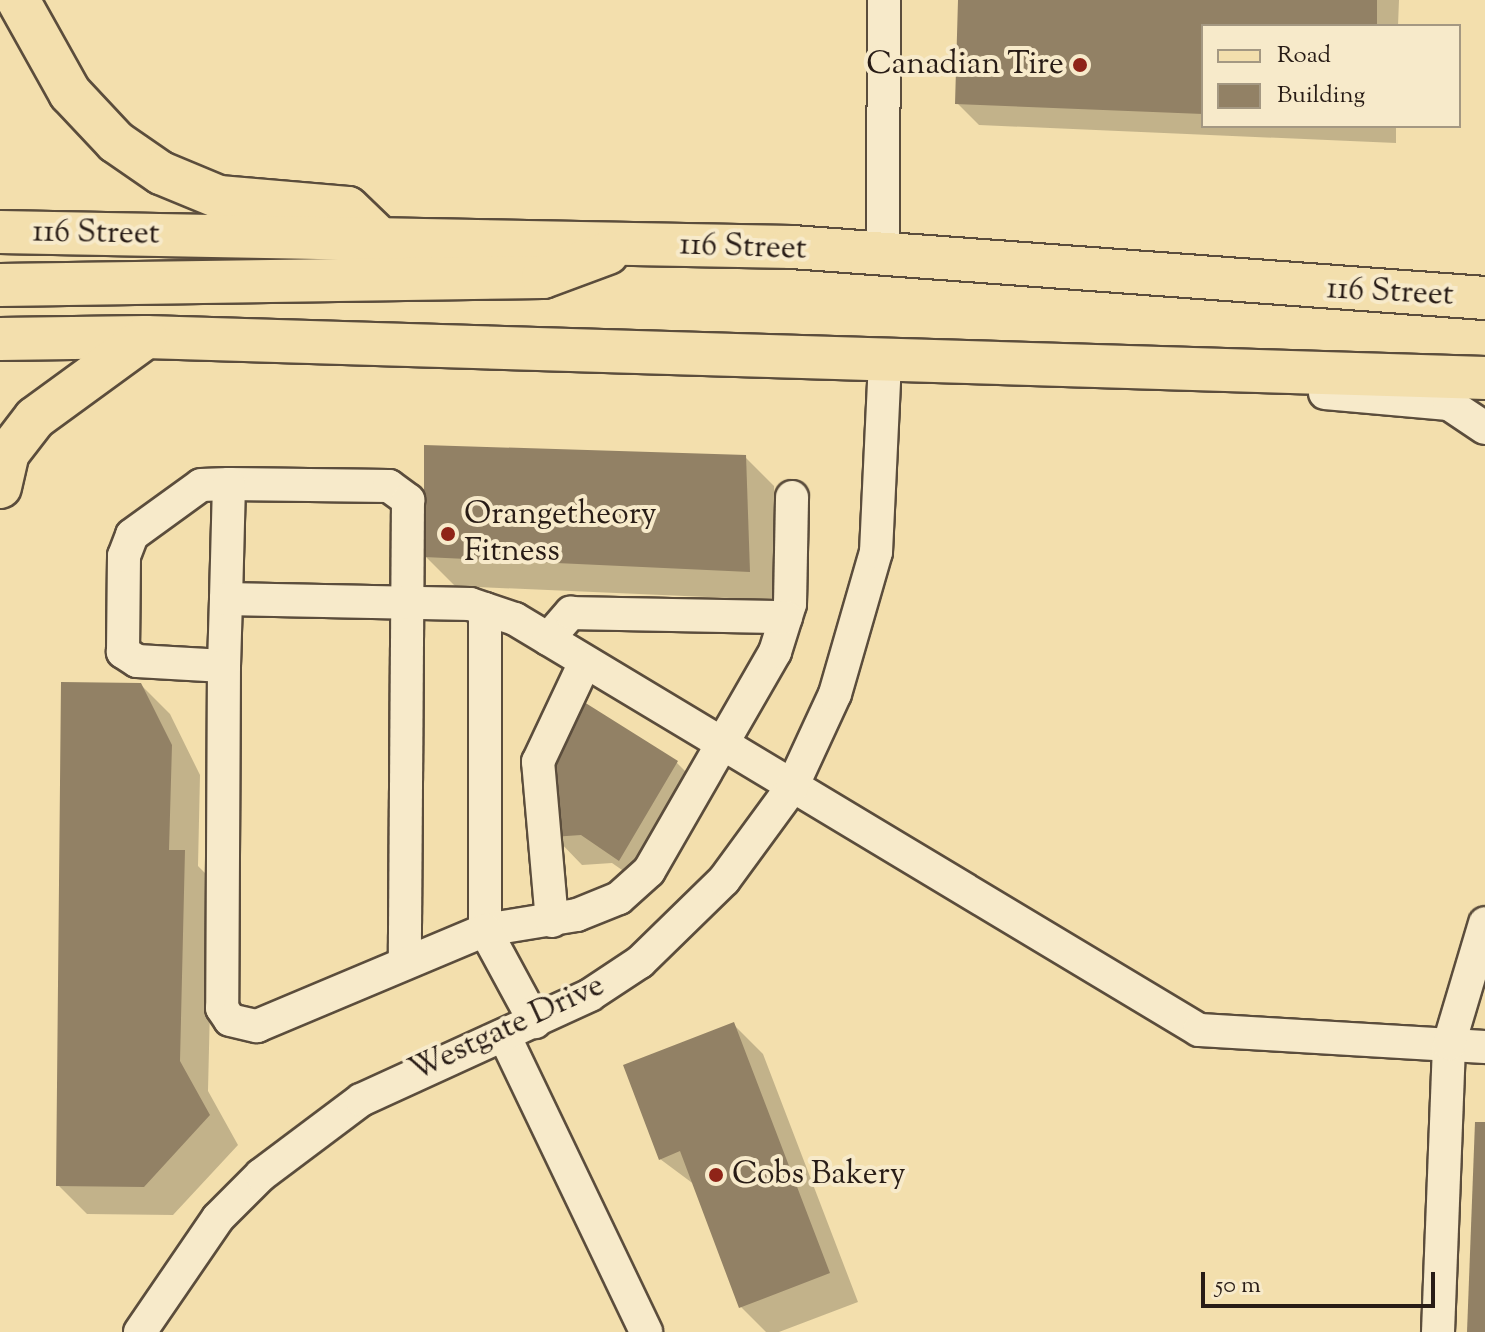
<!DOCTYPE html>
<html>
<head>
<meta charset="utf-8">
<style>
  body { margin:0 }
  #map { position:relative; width:1485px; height:1332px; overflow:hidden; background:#f3dfad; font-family:"Sorts Mill Goudy",serif }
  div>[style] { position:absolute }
  .shadow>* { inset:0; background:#0003 }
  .building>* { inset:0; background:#928165 }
  .roads { filter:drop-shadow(2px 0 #5b4d3c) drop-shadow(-2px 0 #5b4d3c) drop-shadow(0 2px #5b4d3c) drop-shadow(0 -2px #5b4d3c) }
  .minor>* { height:32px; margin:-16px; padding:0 16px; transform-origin:16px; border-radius:16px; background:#f7eaca }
  .major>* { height:42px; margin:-21px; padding:0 21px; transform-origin:21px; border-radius:21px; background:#f3dfad }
  .dots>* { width:22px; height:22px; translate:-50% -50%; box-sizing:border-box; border:4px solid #f7eaca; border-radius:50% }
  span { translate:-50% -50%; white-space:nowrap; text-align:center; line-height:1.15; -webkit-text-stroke:8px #f7eaca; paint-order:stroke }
  .poi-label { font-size:32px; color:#281c16 }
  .right { translate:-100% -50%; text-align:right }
  .left { translate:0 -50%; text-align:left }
  .street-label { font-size:32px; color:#281c16 }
  .legend { position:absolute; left:1201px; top:24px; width:260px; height:104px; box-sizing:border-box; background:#f7eaca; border:2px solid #a49882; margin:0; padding:10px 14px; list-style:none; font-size:24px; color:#281c16 }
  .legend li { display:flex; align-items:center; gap:16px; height:40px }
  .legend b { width:40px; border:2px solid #a49882 }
  .scale { position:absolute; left:1201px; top:1272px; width:234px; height:36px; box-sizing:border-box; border:4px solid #281c16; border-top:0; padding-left:10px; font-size:24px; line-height:28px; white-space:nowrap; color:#281c16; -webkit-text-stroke:6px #f7eaca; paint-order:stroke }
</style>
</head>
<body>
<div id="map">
  <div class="shadow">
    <div style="clip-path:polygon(960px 0,1399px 0,1398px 26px,1203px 26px,1203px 126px,1396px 126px,1396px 143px,979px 125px,957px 103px)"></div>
    <div style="clip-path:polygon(745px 457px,774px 486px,778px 600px,455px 586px,426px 557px)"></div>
    <div style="clip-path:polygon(141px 685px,170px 714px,200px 775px,198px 866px,213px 881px,208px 1091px,238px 1145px,173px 1215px,87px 1214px,58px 1185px)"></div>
    <div style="clip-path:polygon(676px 762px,705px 791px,648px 888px,612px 863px,582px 865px,554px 836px)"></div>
    <div style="clip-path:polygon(734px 1025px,763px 1054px,858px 1302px,779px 1332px,766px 1332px,741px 1307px,695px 1185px,660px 1159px)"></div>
  </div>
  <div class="building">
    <div style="clip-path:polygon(958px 0,1377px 0,1377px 26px,1203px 26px,1203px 114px,955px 104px)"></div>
    <div style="clip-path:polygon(424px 445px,746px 455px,750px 572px,424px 557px)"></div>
    <div style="clip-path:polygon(61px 682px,141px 683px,172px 745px,169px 850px,185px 850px,180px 1061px,210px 1115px,144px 1187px,56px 1186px)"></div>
    <div style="clip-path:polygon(584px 702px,678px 761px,619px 861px,581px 835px,552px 837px,551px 761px)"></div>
    <div style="clip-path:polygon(734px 1022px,830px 1273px,739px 1308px,680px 1151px,659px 1160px,623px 1065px)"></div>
    <div style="clip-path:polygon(1475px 1122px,1485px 1122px,1485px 1332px,1467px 1332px)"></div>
  </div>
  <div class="roads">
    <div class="minor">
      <div style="left:883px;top:257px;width:257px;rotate:-89.8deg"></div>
      <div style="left:1325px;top:393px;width:124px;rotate:5.1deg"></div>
      <div style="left:1449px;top:404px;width:43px;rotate:33.7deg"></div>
      <div style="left:229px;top:484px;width:160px;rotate:0.7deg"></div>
      <div style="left:389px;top:486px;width:24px;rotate:36deg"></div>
      <div style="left:408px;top:500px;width:463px;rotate:90.4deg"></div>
      <div style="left:226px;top:599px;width:67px;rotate:91.7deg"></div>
      <div style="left:224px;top:666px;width:87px;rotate:-176.7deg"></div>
      <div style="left:137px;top:661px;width:17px;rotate:-147deg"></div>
      <div style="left:123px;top:652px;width:96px;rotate:-89.4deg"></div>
      <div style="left:124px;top:556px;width:22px;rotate:-69deg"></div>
      <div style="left:132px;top:535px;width:85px;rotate:-35.9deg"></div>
      <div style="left:201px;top:485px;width:28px;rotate:-2deg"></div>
      <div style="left:229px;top:484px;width:115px;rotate:91.5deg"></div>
      <div style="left:226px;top:599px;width:244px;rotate:1.2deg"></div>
      <div style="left:470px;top:604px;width:47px;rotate:18.4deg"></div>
      <div style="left:515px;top:619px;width:798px;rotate:31deg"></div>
      <div style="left:1199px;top:1030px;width:287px;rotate:3.4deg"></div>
      <div style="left:485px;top:609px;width:321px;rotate:90deg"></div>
      <div style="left:485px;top:930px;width:93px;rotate:-9.3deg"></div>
      <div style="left:577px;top:915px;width:45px;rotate:-22deg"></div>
      <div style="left:619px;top:898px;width:40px;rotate:-42deg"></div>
      <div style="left:649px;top:871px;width:253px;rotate:-60.1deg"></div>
      <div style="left:775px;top:652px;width:50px;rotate:-72.6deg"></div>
      <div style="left:790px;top:604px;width:107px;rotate:-88.9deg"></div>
      <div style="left:548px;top:639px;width:35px;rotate:-49deg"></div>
      <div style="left:571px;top:613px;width:215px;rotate:1.1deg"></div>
      <div style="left:224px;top:666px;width:342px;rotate:90.3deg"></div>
      <div style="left:222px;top:1008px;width:14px;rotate:56deg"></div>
      <div style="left:230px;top:1020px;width:28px;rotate:13deg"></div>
      <div style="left:257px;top:1026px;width:247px;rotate:-22.8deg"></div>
      <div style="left:485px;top:930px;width:105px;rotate:61.5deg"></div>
      <div style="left:552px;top:921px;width:160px;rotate:-95deg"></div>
      <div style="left:538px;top:762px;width:110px;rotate:-64.8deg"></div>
      <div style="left:504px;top:1035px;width:329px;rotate:64.4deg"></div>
      <div style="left:140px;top:1332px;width:138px;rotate:-55.6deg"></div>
      <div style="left:218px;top:1218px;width:61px;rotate:-45deg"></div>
      <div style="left:261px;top:1175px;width:125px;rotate:-36.9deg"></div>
      <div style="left:361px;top:1100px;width:252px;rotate:-24.6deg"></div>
      <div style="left:590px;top:995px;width:60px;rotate:-33.4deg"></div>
      <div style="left:640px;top:962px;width:117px;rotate:-44.3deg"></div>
      <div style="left:724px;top:880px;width:115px;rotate:-53.8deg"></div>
      <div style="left:792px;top:787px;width:102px;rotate:-65.2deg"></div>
      <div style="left:835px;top:694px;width:148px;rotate:-73.9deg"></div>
      <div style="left:876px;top:552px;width:191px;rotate:-87.3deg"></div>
      <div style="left:1438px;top:1332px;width:288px;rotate:-87.8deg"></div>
      <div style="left:1449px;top:1044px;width:126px;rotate:-73.4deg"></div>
    </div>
    <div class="major">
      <div style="left:18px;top:0;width:107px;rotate:60.8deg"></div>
      <div style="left:70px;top:93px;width:67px;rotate:46.8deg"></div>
      <div style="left:116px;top:142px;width:55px;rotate:34.6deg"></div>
      <div style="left:161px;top:173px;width:63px;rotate:22.5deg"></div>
      <div style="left:219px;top:197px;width:129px;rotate:4.9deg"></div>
      <div style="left:348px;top:208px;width:43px;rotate:44.1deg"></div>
      <div style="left:0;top:232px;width:792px;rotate:1.09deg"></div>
      <div style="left:792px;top:247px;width:695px;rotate:4.21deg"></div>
      <div style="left:0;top:285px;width:543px;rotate:-0.84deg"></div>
      <div style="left:543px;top:277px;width:69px;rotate:-20.3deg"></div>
      <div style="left:0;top:339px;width:146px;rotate:-0.8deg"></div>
      <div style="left:146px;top:337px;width:1340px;rotate:1.75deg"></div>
      <div style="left:0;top:487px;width:35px;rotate:-77deg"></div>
      <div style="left:8px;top:453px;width:44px;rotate:-52.4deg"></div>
      <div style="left:35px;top:418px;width:137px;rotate:-36.1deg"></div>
    </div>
  </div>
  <div class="dots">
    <div style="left:1080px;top:65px;background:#8f2418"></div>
    <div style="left:448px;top:534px;background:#8f2418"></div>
    <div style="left:716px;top:1175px;background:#8f2418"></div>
  </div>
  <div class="poi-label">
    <span class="right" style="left:1064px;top:65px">Canadian Tire</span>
    <span class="left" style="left:464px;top:534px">Orangetheory<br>Fitness</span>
    <span class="left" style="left:732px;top:1175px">Cobs Bakery</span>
  </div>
  <div class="street-label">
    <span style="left:96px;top:234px;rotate:1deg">116 Street</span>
    <span style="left:743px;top:248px;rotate:2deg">116 Street</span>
    <span style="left:1390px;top:293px;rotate:3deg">116 Street</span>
    <span style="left:507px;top:1029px;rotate:-25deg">Westgate Drive</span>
  </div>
  <ul class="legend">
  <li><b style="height:10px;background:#f3dfad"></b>Road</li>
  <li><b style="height:22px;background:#928165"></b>Building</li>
  </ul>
  <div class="scale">50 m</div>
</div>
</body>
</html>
